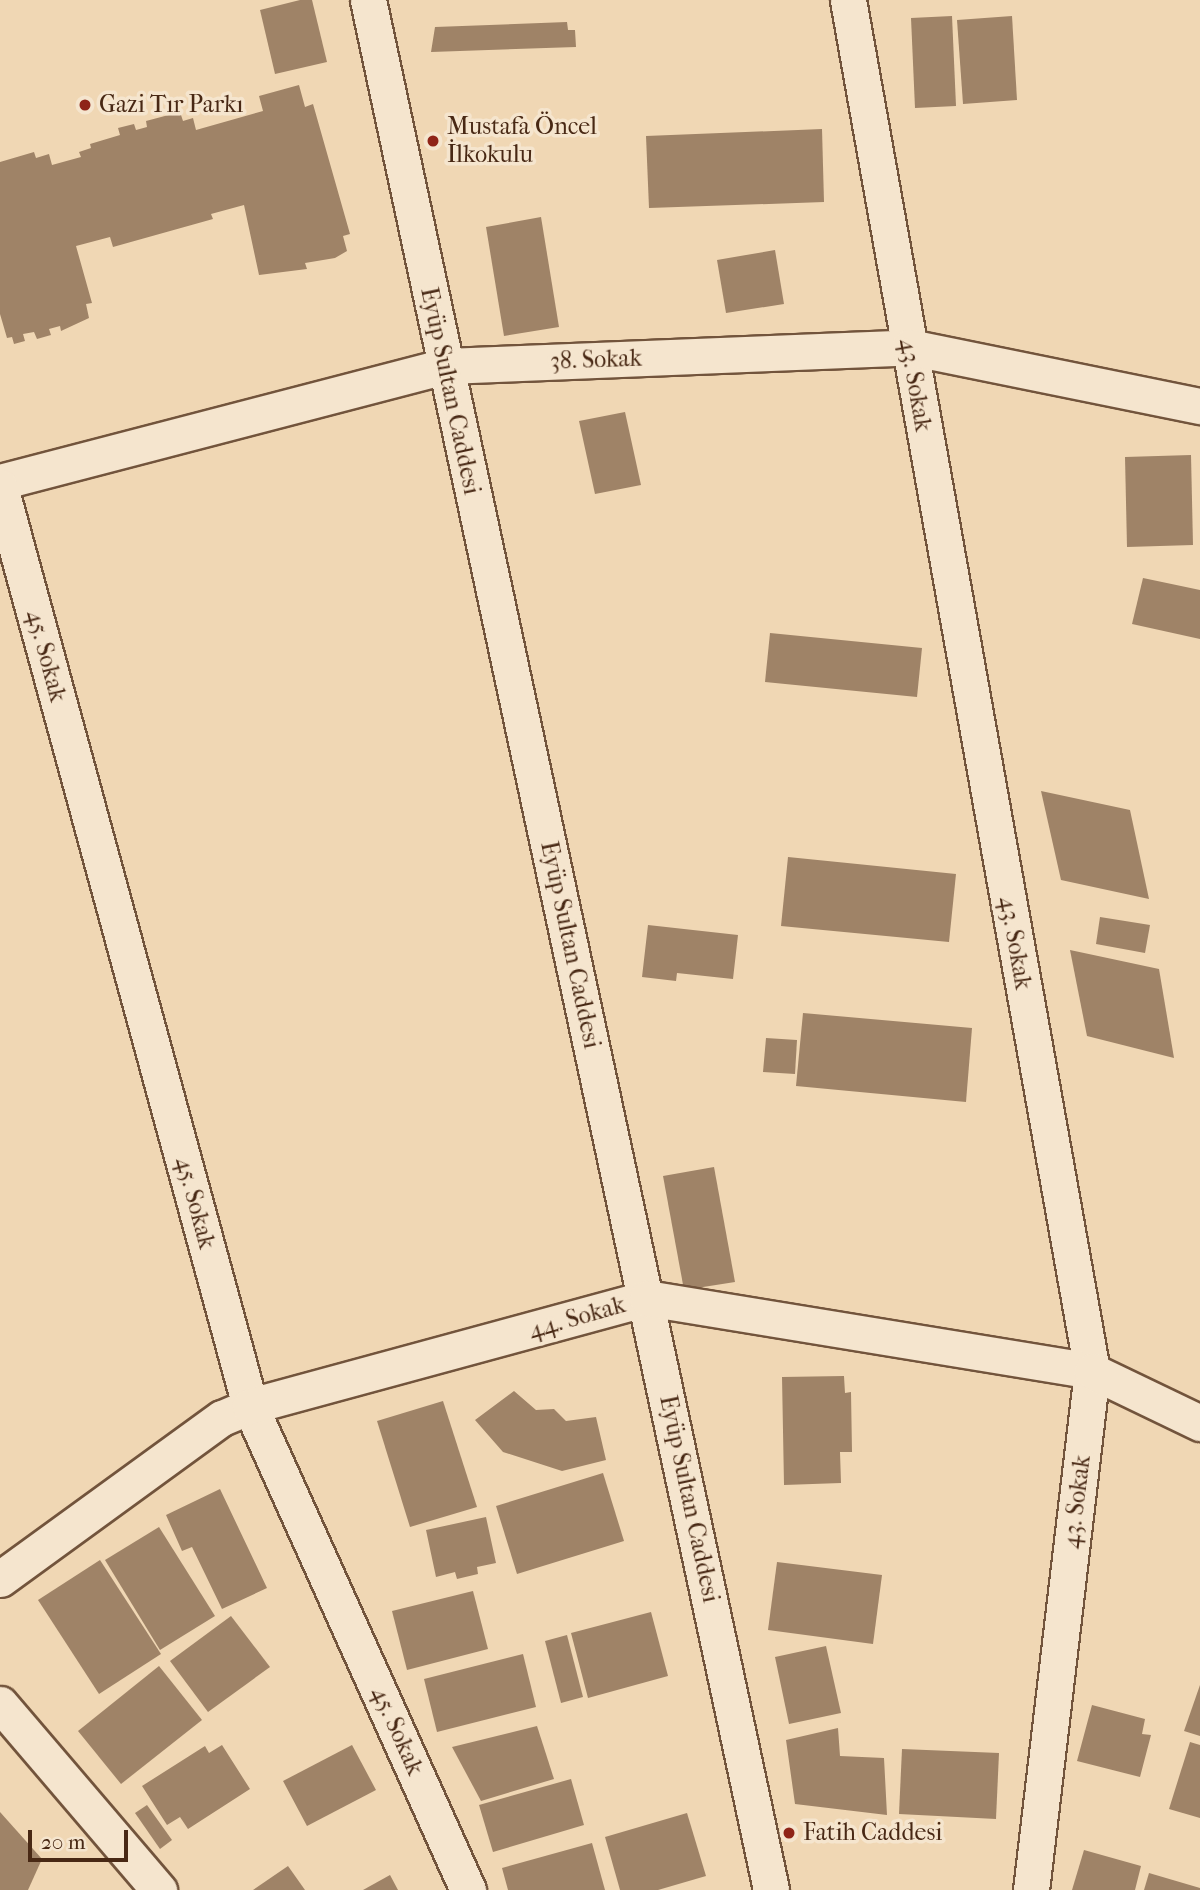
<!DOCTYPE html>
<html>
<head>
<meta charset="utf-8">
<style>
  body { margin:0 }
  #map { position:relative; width:1200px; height:1890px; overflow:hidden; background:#f0d7b4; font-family:"IM FELL French Canon",serif }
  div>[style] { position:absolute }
  .building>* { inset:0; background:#9f8367 }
  .roads { filter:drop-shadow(2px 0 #72543c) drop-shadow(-2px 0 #72543c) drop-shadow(0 2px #72543c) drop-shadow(0 -2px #72543c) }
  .minor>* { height:35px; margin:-17.5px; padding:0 17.5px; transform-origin:17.5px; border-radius:17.5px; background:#f5e5ce }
  .dots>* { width:19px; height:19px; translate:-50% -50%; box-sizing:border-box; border:4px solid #f5e5ce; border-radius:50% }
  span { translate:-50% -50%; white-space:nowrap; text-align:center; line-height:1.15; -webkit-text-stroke:7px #f5e5ce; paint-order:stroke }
  .poi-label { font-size:24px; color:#482814 }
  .left { translate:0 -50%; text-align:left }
  .street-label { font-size:24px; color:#482814 }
  .scale { position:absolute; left:28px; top:1830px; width:100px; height:32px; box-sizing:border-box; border:4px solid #482814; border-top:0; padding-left:9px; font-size:21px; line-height:24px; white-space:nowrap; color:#482814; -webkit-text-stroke:5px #f5e5ce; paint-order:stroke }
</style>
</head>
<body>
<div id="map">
  <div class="building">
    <div style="clip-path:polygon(300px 0,312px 0,327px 62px,275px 74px,260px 10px)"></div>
    <div style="clip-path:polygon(952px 16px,956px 106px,915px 108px,911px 18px)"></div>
    <div style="clip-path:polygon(1012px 16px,1017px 100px,963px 104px,957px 20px)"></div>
    <div style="clip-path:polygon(567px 22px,568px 30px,575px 30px,576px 47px,431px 52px,435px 27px)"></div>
    <div style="clip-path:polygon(299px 85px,305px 107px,313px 104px,350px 234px,343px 236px,347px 251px,335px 258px,305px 263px,307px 269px,259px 275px,244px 205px,211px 214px,213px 219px,113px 247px,110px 237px,76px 246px,92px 303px,86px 304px,89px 318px,61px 331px,60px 326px,49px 329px,51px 335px,37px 339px,34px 332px,23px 334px,25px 341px,14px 344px,12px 337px,7px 338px,0 314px,0 162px,34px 152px,36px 158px,49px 154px,52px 165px,81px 157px,79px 152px,91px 148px,90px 144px,120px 135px,118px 128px,134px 124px,136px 130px,147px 127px,146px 121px,180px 112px,183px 121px,193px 118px,196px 130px,263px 111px,259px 96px)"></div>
    <div style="clip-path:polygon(822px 129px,824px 202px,649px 208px,646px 136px)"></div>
    <div style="clip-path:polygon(541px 217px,559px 327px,504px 336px,486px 227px)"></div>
    <div style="clip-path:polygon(775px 250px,784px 304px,726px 313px,717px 260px)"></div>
    <div style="clip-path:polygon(625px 412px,641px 485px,595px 494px,579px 421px)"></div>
    <div style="clip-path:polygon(1191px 455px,1193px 545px,1127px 547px,1125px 457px)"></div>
    <div style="clip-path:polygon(1143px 578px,1200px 590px,1200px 639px,1132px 624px)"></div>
    <div style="clip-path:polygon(770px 633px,922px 648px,917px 697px,765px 682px)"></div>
    <div style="clip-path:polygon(1041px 791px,1130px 810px,1149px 899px,1061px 880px)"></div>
    <div style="clip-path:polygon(788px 857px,956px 874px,949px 942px,781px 926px)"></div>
    <div style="clip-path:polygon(1100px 917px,1150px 925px,1145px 953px,1096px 944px)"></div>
    <div style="clip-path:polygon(648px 925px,738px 935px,733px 979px,677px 973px,676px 981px,642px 977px)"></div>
    <div style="clip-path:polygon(1070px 950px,1159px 969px,1174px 1058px,1087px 1036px)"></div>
    <div style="clip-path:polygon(803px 1013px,972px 1028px,966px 1102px,796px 1086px)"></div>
    <div style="clip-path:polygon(766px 1038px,797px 1040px,795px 1074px,763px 1072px)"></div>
    <div style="clip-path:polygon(714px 1167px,735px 1282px,684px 1290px,663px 1176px)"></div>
    <div style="clip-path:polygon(844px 1376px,845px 1393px,851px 1392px,852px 1452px,840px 1452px,841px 1483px,784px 1485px,782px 1377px)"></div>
    <div style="clip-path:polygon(514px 1391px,536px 1410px,554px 1409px,566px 1421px,596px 1417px,606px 1460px,562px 1471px,503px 1452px,475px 1420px)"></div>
    <div style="clip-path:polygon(443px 1401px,477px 1507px,410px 1527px,377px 1421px)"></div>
    <div style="clip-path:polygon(603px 1473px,624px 1541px,517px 1574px,496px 1506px)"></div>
    <div style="clip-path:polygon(220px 1489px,267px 1588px,222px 1609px,192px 1547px,182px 1551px,166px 1515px)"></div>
    <div style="clip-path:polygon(486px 1517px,496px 1563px,477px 1567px,478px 1574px,457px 1579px,455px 1572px,436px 1577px,426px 1530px)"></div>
    <div style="clip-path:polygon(159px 1527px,215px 1616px,160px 1650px,105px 1560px)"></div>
    <div style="clip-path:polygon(100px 1560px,161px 1654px,99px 1694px,38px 1600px)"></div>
    <div style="clip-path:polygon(777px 1562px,882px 1575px,873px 1644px,768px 1630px)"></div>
    <div style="clip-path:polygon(473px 1591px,488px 1649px,407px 1670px,392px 1611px)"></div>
    <div style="clip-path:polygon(651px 1612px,668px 1676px,588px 1698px,571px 1633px)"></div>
    <div style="clip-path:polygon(231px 1616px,270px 1667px,208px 1712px,170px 1661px)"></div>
    <div style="clip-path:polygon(567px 1635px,583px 1697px,561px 1703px,545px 1641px)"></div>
    <div style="clip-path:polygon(826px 1646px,841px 1713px,789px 1724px,775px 1657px)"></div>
    <div style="clip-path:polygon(523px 1654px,536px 1707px,437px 1732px,424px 1679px)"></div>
    <div style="clip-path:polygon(159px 1666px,202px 1720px,121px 1784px,78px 1731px)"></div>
    <div style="clip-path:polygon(1200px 1685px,1200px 1736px,1184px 1731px)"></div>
    <div style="clip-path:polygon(1092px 1705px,1145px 1719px,1142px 1734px,1151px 1735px,1140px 1777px,1077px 1761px)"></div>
    <div style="clip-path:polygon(537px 1726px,554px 1779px,481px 1801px,452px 1747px)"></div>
    <div style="clip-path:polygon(838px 1728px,840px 1756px,884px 1758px,887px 1815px,795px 1804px,786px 1740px)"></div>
    <div style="clip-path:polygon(1190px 1742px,1200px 1745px,1200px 1818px,1169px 1809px)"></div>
    <div style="clip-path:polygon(222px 1745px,250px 1789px,188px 1829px,180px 1817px,167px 1825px,142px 1786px,205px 1746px,209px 1753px)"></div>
    <div style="clip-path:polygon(352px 1745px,376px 1790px,307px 1826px,283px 1781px)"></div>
    <div style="clip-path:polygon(902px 1749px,999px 1753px,996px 1819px,899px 1814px)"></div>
    <div style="clip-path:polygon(571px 1779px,584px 1825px,493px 1852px,479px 1805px)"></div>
    <div style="clip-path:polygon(147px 1805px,172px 1840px,160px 1849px,135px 1813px)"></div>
    <div style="clip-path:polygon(0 1812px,42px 1859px,28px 1890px,0 1890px)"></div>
    <div style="clip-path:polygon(687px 1813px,706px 1876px,658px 1890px,620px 1890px,605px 1837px)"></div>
    <div style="clip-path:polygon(592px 1843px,605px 1890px,508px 1890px,502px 1868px)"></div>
    <div style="clip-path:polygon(1084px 1850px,1141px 1866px,1135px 1890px,1072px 1890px)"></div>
    <div style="clip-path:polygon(288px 1866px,305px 1890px,253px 1890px)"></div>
    <div style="clip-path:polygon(1149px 1873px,1200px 1888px,1200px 1890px,1144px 1890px)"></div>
    <div style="clip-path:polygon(390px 1875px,398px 1890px,363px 1890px)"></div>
  </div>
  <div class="roads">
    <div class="minor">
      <div style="left:368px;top:0;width:1932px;rotate:77.96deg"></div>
      <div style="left:848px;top:0;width:1393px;rotate:79.91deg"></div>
      <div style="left:1092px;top:1371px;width:523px;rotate:96.7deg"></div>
      <div style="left:0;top:482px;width:460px;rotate:-14.6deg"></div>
      <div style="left:445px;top:366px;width:464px;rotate:-2.3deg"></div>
      <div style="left:909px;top:347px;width:297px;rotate:11.5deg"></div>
      <div style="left:0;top:487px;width:952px;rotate:74.78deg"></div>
      <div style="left:250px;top:1406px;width:531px;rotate:65.75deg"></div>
      <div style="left:0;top:1579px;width:274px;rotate:-36deg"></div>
      <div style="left:222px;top:1418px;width:30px;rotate:-23deg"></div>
      <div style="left:250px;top:1406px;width:411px;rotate:-15.2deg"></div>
      <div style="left:647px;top:1298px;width:451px;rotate:9.3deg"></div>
      <div style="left:1092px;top:1371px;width:120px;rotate:25.7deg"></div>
      <div style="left:0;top:1704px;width:245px;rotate:49.5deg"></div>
    </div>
  </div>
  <div class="dots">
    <div style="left:85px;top:105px;background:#8f2418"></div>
    <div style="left:433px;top:141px;background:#8f2418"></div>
    <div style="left:789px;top:1833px;background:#8f2418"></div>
  </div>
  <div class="poi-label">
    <span class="left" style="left:99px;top:105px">Gazi Tır Parkı</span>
    <span class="left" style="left:447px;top:141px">Mustafa Öncel<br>İlkokulu</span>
    <span class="left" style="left:803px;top:1833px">Fatih Caddesi</span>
  </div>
  <div class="street-label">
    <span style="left:596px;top:360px;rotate:-2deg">38. Sokak</span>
    <span style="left:915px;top:385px;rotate:80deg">43. Sokak</span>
    <span style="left:450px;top:391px;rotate:78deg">Eyüp Sultan Caddesi</span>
    <span style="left:46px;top:656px;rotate:75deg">45. Sokak</span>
    <span style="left:1015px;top:943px;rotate:80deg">43. Sokak</span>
    <span style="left:570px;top:945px;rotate:78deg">Eyüp Sultan Caddesi</span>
    <span style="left:195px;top:1203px;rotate:75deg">45. Sokak</span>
    <span style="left:577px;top:1318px;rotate:-16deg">44. Sokak</span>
    <span style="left:689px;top:1499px;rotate:78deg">Eyüp Sultan Caddesi</span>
    <span style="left:1077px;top:1502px;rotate:-83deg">43. Sokak</span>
    <span style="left:397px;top:1731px;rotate:66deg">45. Sokak</span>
  </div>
  <div class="scale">20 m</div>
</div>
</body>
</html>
